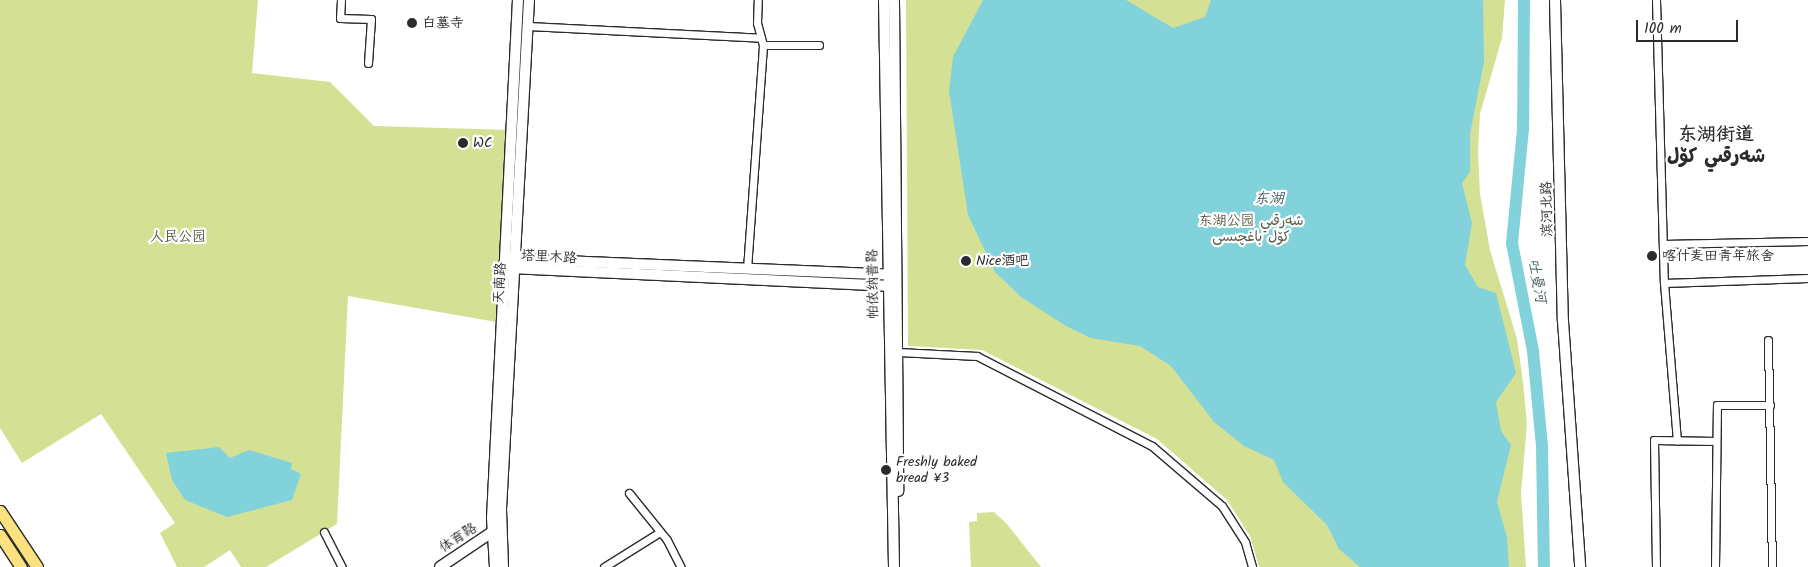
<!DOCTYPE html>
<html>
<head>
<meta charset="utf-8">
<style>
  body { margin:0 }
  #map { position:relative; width:1808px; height:567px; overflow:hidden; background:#fff; font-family:Kalam,"Playpen Sans Arabic","LXGW WenKai TC",sans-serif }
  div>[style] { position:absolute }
  .green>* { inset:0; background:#d4e093 }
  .water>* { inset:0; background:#82d2dc }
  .river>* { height:12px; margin:-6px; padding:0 6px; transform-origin:6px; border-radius:6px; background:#82d2dc }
  .roads { filter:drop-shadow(1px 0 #2b2b2b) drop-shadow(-1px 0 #2b2b2b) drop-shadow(0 1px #2b2b2b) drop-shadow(0 -1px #2b2b2b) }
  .street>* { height:7px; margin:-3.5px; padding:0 3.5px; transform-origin:3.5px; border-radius:3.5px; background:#fff }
  .secondary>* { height:10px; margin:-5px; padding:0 5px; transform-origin:5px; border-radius:5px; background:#fff }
  .primary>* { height:11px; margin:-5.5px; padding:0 5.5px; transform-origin:5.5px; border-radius:5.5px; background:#fbe180 }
  .dots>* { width:14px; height:14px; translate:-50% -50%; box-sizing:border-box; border:2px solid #fff; border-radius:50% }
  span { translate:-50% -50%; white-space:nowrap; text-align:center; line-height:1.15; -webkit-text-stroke:4.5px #fff; paint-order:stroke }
  .poi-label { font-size:14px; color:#2b2b2b }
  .left { translate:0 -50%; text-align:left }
  .street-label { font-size:14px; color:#2b2b2b }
  .park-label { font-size:14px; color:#555845 }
  .water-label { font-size:15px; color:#455d60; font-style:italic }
  .district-label { font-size:19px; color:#2b2b2b; font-weight:700 }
  .scale { position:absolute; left:1636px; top:20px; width:102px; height:22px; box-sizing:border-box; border:2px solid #2b2b2b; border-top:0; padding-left:6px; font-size:15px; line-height:18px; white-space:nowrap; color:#2b2b2b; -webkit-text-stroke:4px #fff; paint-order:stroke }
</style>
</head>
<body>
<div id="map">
  <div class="green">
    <div style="clip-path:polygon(0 0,258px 0,252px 73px,330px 82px,374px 126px,512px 130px,502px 323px,348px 296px,337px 524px,266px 567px,241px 567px,230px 550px,204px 567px,177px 567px,160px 533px,175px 523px,101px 414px,22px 463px,0 428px)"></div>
    <div style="clip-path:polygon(906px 0,1505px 0,1502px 38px,1480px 114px,1478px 152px,1480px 194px,1490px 250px,1517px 339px,1523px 382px,1527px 424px,1521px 493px,1526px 567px,1259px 567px,1250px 536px,1227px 500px,1157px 439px,982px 350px,908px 346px)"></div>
    <div style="clip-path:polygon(994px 512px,1006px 523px,1041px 567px,971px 567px,969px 522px,977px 521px,977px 513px)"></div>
  </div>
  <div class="water">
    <div style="clip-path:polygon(983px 0,1126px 0,1173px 28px,1205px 17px,1211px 0,1483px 0,1484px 62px,1470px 134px,1470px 172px,1462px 183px,1472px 223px,1465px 265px,1478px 287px,1496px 293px,1516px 373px,1496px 402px,1501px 431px,1511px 445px,1497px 502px,1507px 537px,1509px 567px,1360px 567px,1339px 549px,1327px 525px,1283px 482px,1274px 460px,1244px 446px,1214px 422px,1171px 366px,1140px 346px,1091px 338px,1066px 326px,1021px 297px,995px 272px,968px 215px,949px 91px,953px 57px)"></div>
    <div style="clip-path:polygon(219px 447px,230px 458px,249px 450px,292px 463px,291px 469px,301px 474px,292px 500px,227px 517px,185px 500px,172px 480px,166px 453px)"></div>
  </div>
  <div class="river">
    <div style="left:1524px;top:0;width:129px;rotate:90.4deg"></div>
    <div style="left:1523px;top:129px;width:115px;rotate:95.5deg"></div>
    <div style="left:1512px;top:243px;width:110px;rotate:79deg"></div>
    <div style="left:1533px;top:351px;width:95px;rotate:84.6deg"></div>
    <div style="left:1542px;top:446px;width:121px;rotate:89.1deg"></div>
  </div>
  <div class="roads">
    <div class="street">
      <div style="left:341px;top:0;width:18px;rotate:93deg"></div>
      <div style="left:340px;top:18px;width:31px;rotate:2deg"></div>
      <div style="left:371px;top:19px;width:44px;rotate:93.9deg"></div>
      <div style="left:1656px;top:0;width:283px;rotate:88.4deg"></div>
      <div style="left:1664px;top:283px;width:158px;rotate:85.3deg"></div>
      <div style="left:528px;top:26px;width:233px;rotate:2.9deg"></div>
      <div style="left:763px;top:45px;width:56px"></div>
      <div style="left:1663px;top:244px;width:145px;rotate:-1.2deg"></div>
      <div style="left:747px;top:269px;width:225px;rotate:-85.9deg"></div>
      <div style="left:763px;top:45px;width:23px;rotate:-105deg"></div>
      <div style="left:757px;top:23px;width:23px;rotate:-88deg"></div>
      <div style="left:1664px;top:283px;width:144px;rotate:-2deg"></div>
      <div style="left:1768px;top:340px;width:227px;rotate:89deg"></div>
      <div style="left:898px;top:352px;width:79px;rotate:2.9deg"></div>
      <div style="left:977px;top:356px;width:197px;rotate:27.2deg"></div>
      <div style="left:1152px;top:446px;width:92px;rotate:40.6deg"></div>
      <div style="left:1222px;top:506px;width:43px;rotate:57.4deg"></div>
      <div style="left:1245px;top:542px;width:26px;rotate:74deg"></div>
      <div style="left:629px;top:493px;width:60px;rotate:51deg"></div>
      <div style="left:667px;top:540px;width:30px;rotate:63deg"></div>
      <div style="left:324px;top:532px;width:39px;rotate:63deg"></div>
      <div style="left:604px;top:567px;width:66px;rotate:-32deg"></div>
      <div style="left:1656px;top:567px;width:127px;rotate:-90.9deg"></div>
      <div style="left:1654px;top:440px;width:62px;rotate:0.9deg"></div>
      <div style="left:1715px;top:567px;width:162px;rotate:-89.3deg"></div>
      <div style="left:1717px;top:405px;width:53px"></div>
    </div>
    <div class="secondary">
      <div style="left:884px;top:0;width:567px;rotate:88.99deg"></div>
      <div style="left:894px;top:0;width:491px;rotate:89.5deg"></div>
      <div style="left:1555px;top:0;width:321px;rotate:88.6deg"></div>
      <div style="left:1563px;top:321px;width:247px;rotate:86deg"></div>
      <div style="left:509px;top:262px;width:7px;rotate:-27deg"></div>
      <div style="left:515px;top:259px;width:378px;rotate:2.4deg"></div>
      <div style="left:510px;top:268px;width:383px;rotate:2.7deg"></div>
      <div style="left:440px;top:567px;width:63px;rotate:-33.9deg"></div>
      <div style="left:495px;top:567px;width:49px;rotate:-93.5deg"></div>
      <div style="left:492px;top:518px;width:519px;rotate:-87.13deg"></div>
      <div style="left:503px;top:567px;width:58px;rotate:-92deg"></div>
      <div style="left:501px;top:509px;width:510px;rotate:-86.85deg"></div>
    </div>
    <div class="primary">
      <div style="left:0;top:511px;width:67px;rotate:56.5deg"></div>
      <div style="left:0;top:535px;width:38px;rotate:57deg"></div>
    </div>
  </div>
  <div class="dots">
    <div style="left:412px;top:23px;background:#2b2b2b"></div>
    <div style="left:463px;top:143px;background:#2b2b2b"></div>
    <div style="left:1652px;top:256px;background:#2b2b2b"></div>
    <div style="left:966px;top:261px;background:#2b2b2b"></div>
    <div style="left:886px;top:470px;background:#2b2b2b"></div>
  </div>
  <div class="poi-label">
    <span class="left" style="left:422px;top:23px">白墓寺</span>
    <span class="left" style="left:473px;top:143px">WC</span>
    <span class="left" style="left:1662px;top:256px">喀什麦田青年旅舍</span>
    <span class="left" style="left:976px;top:261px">Nice酒吧</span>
    <span class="left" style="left:896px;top:470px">Freshly baked<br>bread ¥3</span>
  </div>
  <div class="street-label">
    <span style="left:1547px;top:209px;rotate:-91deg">滨河北路</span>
    <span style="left:549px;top:257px;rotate:3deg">塔里木路</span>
    <span style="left:500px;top:283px;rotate:-87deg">天南路</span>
    <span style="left:873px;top:284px;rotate:-91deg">帕依纳普路</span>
    <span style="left:458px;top:538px;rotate:-33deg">体育路</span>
  </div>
  <div class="park-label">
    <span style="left:1251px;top:229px">东湖公园 شەرقىي<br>كۆل باغچىسى</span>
    <span style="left:178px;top:237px">人民公园</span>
  </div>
  <div class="water-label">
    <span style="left:1269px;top:200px">东湖</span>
    <span style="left:1536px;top:281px;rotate:79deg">吐曼河</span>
  </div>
  <div class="district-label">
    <span style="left:1716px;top:147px">东湖街道<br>شەرقىي كۆل</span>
  </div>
  <div class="scale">100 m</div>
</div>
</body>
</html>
